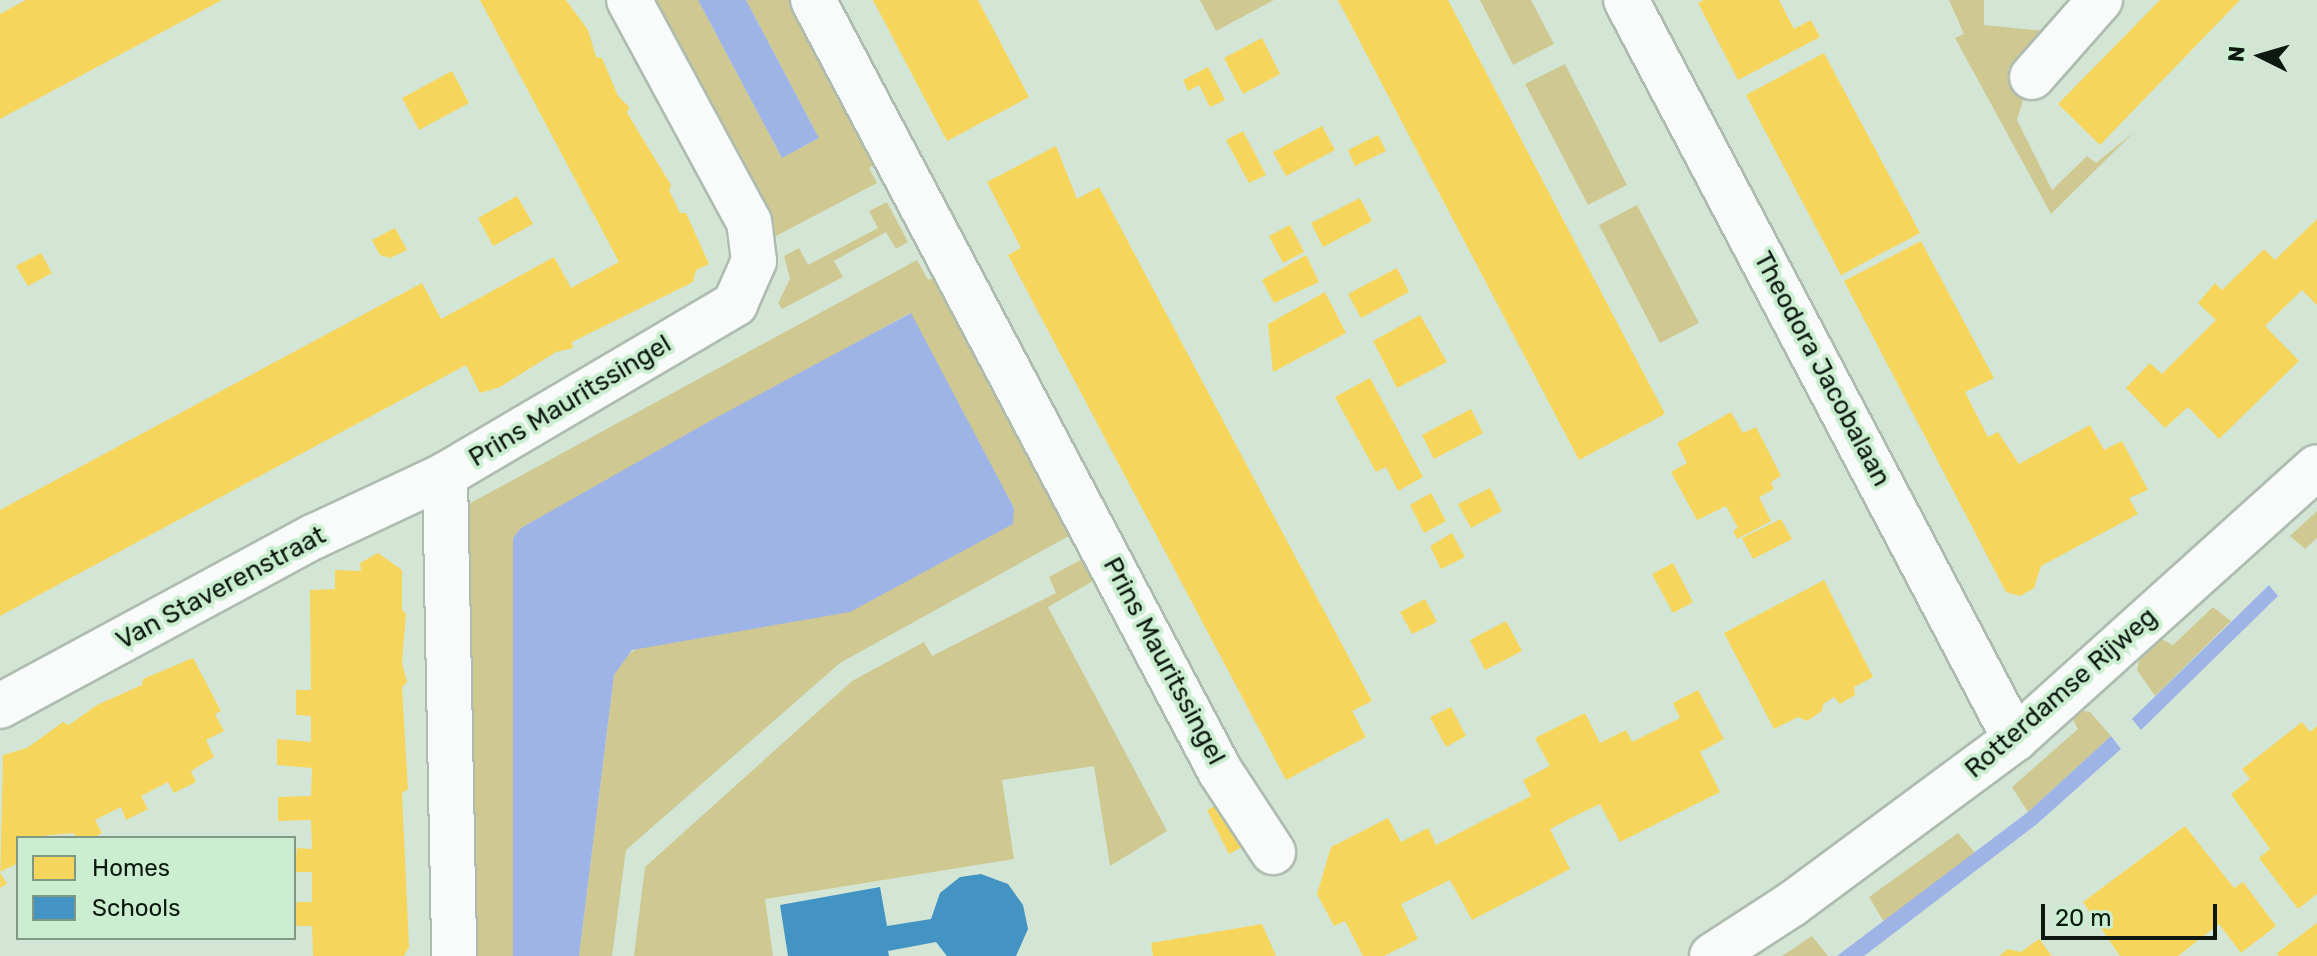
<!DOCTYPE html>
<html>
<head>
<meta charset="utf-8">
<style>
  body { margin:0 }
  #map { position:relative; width:2317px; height:956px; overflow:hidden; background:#d3e6d6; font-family:Rubik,sans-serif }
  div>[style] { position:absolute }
  .green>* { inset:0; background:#d0c891 }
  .water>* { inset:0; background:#9eb4e7 }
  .homes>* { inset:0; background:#f6d55c }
  .schools>* { inset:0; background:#4393c3 }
  .roads { filter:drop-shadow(2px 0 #aebcb0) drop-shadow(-2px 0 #aebcb0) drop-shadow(0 2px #aebcb0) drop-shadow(0 -2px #aebcb0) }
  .street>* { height:44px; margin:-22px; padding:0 22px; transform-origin:22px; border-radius:22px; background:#f8fbf9 }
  span { translate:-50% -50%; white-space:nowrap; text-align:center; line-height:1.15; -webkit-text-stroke:8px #cbeed1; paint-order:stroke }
  .street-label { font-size:26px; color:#0d1910 }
  .legend { position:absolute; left:16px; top:836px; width:280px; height:104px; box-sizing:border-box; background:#cbeed1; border:2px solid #7f9984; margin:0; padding:10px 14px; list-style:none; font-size:24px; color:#0d1910 }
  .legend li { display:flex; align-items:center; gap:16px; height:40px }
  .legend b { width:40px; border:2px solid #7f9984 }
  .north { position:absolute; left:2221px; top:16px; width:80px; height:80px; -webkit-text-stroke:6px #cbeed1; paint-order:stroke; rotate:275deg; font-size:22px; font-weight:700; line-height:32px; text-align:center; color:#0d1910 }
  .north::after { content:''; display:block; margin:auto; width:28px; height:36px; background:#0d1910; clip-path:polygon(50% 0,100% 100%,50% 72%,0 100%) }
  .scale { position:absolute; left:2041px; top:904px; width:176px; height:36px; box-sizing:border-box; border:4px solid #0d1910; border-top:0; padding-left:10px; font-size:24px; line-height:28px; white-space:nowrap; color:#0d1910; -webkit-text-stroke:6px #cbeed1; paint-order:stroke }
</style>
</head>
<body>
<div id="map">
  <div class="green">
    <div style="clip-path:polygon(649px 0,698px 0,782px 158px,819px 138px,746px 0,795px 0,880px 162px,869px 168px,877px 183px,774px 237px)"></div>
    <div style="clip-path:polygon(1200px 0,1274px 0,1216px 31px)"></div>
    <div style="clip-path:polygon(1480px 0,1531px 0,1554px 44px,1513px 65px)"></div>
    <div style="clip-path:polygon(1949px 0,1984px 0,1984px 25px,2045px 31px,2008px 69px,2027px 87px,2017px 120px,2052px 190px,2087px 156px,2096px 163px,2134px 132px,2051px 214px,1955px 38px,1964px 34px)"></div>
    <div style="clip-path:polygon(1565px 64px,1627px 185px,1588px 205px,1525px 84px)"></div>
    <div style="clip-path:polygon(887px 202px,908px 242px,896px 249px,886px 232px,834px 261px,843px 277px,782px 309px,778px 303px,790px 279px,784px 256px,799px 248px,808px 265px,878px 228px,869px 211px)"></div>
    <div style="clip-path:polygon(1637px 205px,1699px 323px,1660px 343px,1599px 225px)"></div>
    <div style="clip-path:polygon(917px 260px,928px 280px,940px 275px,1076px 532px,840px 663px,626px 850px,612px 956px,579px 956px,614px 675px,623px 658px,644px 644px,1014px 508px,910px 313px,521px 528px,513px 538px,513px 956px,471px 956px,467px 505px)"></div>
    <div style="clip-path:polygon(2317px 511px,2317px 538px,2305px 549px,2290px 536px)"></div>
    <div style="clip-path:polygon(1088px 556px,1100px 577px,1048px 607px,1167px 831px,1110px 866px,1094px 766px,1002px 780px,1014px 859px,765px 899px,773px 956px,634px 956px,645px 867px,852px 681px,924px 642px,932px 656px,1056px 593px,1049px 577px)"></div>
    <div style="clip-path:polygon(2213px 607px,2231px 621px,2155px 696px,2137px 670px,2140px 657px,2160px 638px,2173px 645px)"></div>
    <div style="clip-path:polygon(2080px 710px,2090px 712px,2111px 736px,2028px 812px,2012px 787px,2078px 729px,2072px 718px)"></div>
    <div style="clip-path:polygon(1958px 833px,1976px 854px,1884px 922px,1869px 897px)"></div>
    <div style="clip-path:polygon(1812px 936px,1828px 956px,1781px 956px,1782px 956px)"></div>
  </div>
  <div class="water">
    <div style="clip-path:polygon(698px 0,746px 0,819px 138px,782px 158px)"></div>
    <div style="clip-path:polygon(911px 313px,1014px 508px,1013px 524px,850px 612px,632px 650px,614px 675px,579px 956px,513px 956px,513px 538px,521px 528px,710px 421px)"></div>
    <div style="clip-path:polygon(2269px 585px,2278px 596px,2141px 730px,2132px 719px)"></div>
    <div style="clip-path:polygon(2111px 736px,2121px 749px,2037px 824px,1864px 956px,1837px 956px,2028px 812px)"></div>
  </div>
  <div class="homes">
    <div style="clip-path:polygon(26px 0,222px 0,0 119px,0 14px)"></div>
    <div style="clip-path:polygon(480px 0,566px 0,588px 30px,596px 57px,602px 58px,618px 96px,629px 107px,627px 113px,671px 185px,669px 190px,680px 213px,686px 213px,709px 264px,696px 270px,693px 282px,572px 342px,573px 348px,556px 352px,500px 387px,480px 393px,466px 365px,0 616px,0 510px,422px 283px,441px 319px,554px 257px,571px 288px,619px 262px)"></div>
    <div style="clip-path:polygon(873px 0,978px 0,1029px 97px,947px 141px)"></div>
    <div style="clip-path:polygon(1338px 0,1448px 0,1665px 414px,1579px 460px)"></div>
    <div style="clip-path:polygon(1704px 0,1779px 0,1794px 29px,1811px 20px,1820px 37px,1738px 80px,1698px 3px)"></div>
    <div style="clip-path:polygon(2160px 0,2240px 0,2100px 145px,2058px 104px)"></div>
    <div style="clip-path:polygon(1262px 38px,1280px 74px,1243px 94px,1224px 58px)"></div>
    <div style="clip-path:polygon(1824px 53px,1920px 233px,1841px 275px,1746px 95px)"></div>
    <div style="clip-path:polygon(1208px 67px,1225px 100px,1210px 107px,1199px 85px,1188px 91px,1183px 80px)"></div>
    <div style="clip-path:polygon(452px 71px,469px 103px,419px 130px,402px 98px)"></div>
    <div style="clip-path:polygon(1322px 126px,1335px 150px,1286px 176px,1273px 152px)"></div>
    <div style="clip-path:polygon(1243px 131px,1266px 175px,1249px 183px,1226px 140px)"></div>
    <div style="clip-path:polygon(1378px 135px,1386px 151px,1355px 166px,1348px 150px)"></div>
    <div style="clip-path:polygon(1056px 146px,1077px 199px,1099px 187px,1372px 701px,1352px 711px,1366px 737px,1286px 780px,1008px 255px,1021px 248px,987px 182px)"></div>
    <div style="clip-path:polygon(517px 196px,533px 224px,493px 246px,478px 218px)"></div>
    <div style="clip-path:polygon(1360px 198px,1372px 221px,1323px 247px,1311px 223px)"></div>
    <div style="clip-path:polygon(2317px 219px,2317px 305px,2302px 290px,2265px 326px,2299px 361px,2219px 439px,2188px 407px,2165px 428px,2126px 388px,2150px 363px,2162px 374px,2216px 320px,2198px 303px,2215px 283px,2222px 290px,2264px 249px,2275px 260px)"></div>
    <div style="clip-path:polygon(1290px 225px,1304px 252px,1283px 263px,1269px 236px)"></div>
    <div style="clip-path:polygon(395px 228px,407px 250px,390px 258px,380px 255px,372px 240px)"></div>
    <div style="clip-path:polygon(1921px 241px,1994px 378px,1965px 392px,1988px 437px,1998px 432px,2019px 464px,2090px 425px,2104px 450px,2122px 441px,2148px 490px,2129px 498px,2138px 514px,2041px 566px,2034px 588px,2020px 596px,2006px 592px,1844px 281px)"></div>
    <div style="clip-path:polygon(41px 253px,52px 273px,28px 286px,16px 266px)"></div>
    <div style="clip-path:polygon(1306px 255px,1319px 282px,1274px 303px,1262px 280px)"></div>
    <div style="clip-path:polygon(1397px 268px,1409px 292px,1361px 318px,1348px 294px)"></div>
    <div style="clip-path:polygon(1325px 292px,1346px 333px,1273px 372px,1268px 324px)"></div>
    <div style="clip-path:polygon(1420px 315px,1447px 362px,1397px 388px,1373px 341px)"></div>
    <div style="clip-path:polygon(1370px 378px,1423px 477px,1398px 491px,1386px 467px,1376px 472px,1335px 397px)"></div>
    <div style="clip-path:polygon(1471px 409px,1483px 433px,1434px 459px,1422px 435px)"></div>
    <div style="clip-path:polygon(1731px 412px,1743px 433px,1756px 427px,1781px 476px,1771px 482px,1774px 489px,1759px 497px,1771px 521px,1737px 539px,1733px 531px,1738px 528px,1726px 506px,1697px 520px,1671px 472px,1687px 463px,1677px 443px)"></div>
    <div style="clip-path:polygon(1490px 488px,1502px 511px,1471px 528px,1458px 504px)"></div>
    <div style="clip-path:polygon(1431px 493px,1446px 521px,1424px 533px,1410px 505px)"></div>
    <div style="clip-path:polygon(1781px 519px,1792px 539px,1753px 559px,1742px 538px)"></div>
    <div style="clip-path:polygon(1452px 533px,1465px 557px,1441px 569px,1430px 546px)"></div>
    <div style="clip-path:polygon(378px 553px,402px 570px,402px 610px,406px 614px,402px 663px,407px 682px,402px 687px,408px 789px,402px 793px,409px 947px,404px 956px,313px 956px,312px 926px,297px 926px,294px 919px,297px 902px,312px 902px,312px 872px,294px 872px,297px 848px,312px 849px,311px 820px,278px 821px,278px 797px,311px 796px,312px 768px,277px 765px,277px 739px,311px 742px,311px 716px,296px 715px,296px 690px,311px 690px,310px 590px,335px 589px,335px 570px,361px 571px,360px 563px)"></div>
    <div style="clip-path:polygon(1673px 563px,1693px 602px,1673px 613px,1652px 574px)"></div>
    <div style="clip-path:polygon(1824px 580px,1873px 677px,1854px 687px,1855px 695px,1840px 704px,1834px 697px,1823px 704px,1822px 711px,1807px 721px,1798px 717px,1774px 729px,1724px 633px)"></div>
    <div style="clip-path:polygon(1425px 599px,1437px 622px,1412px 634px,1400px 612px)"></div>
    <div style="clip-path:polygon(1506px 621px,1522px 651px,1485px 670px,1470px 640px)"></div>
    <div style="clip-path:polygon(193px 658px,221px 711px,215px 714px,224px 731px,206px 740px,214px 757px,191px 771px,196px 782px,174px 793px,168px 782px,141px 796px,148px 809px,126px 820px,121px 807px,95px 820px,102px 833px,93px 838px,76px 838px,74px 833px,18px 838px,18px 863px,0 872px,7px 884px,0 888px,3px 755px,27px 748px,63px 722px,69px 725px,97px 705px,142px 685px,143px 679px)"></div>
    <div style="clip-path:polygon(1698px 690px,1724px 739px,1700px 752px,1720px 792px,1620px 842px,1600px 804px,1575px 816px,1550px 829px,1570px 869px,1472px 920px,1450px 880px,1401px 904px,1418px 939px,1384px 956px,1363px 956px,1345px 921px,1334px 926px,1317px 894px,1331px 847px,1388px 818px,1401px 842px,1428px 828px,1436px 845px,1531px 796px,1523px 780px,1550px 766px,1535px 738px,1585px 713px,1600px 743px,1626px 730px,1632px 742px,1680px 718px,1673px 703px)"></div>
    <div style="clip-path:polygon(1451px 707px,1466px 736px,1446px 747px,1430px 717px)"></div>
    <div style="clip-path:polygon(2302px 722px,2310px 732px,2317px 726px,2317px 894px,2298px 909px,2259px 858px,2270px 849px,2231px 794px,2250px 779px,2242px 769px)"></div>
    <div style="clip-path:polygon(1230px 798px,1253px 841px,1229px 854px,1207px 810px)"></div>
    <div style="clip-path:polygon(2185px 826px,2234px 888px,2243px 882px,2276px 926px,2241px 953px,2219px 924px,2178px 956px,2120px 956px,2083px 902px)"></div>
    <div style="clip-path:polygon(2317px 923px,2317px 956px,2279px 956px,2277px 953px)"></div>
    <div style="clip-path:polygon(1262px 924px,1276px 956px,1153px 956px,1151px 943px)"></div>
    <div style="clip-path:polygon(2039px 939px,2052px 956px,1999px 956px,2008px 949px,2021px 952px)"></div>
  </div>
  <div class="schools">
    <div style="clip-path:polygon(981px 874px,1008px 884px,1023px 905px,1028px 929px,1016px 956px,947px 956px,936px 942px,888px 951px,889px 956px,788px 956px,780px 905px,880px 887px,887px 926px,931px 919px,940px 893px,960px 877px)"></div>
  </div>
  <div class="roads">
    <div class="street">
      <div style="left:813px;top:0;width:872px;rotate:62.17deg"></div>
      <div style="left:1220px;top:771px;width:97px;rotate:56.8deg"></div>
      <div style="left:1626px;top:0;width:835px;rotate:62.24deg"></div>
      <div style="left:2032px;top:77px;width:103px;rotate:-48.6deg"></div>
      <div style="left:445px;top:475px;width:481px;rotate:88.9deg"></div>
      <div style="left:0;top:706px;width:358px;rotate:-28.4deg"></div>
      <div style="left:315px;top:536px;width:144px;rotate:-25.1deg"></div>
      <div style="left:445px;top:475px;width:337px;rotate:-30.5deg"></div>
      <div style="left:735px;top:304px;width:47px;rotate:-66.2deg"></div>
      <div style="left:754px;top:261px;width:39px;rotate:-97deg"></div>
      <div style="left:749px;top:222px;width:252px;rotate:-118.4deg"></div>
      <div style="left:1712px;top:956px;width:95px;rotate:-33deg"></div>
      <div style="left:1792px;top:904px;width:277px;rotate:-36.5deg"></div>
      <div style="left:2015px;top:739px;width:406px;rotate:-42deg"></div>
    </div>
  </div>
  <div class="street-label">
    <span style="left:1822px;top:369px;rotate:62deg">Theodora Jacobalaan</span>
    <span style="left:570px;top:401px;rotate:-31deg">Prins Mauritssingel</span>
    <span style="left:221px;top:588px;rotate:-28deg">Van Staverenstraat</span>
    <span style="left:1164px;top:661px;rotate:62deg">Prins Mauritssingel</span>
    <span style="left:2061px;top:693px;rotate:-41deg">Rotterdamse Rijweg</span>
  </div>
  <ul class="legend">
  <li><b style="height:22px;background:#f6d55c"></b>Homes</li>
  <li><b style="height:22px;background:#4393c3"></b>Schools</li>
  </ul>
  <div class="north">N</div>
  <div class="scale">20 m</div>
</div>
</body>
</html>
